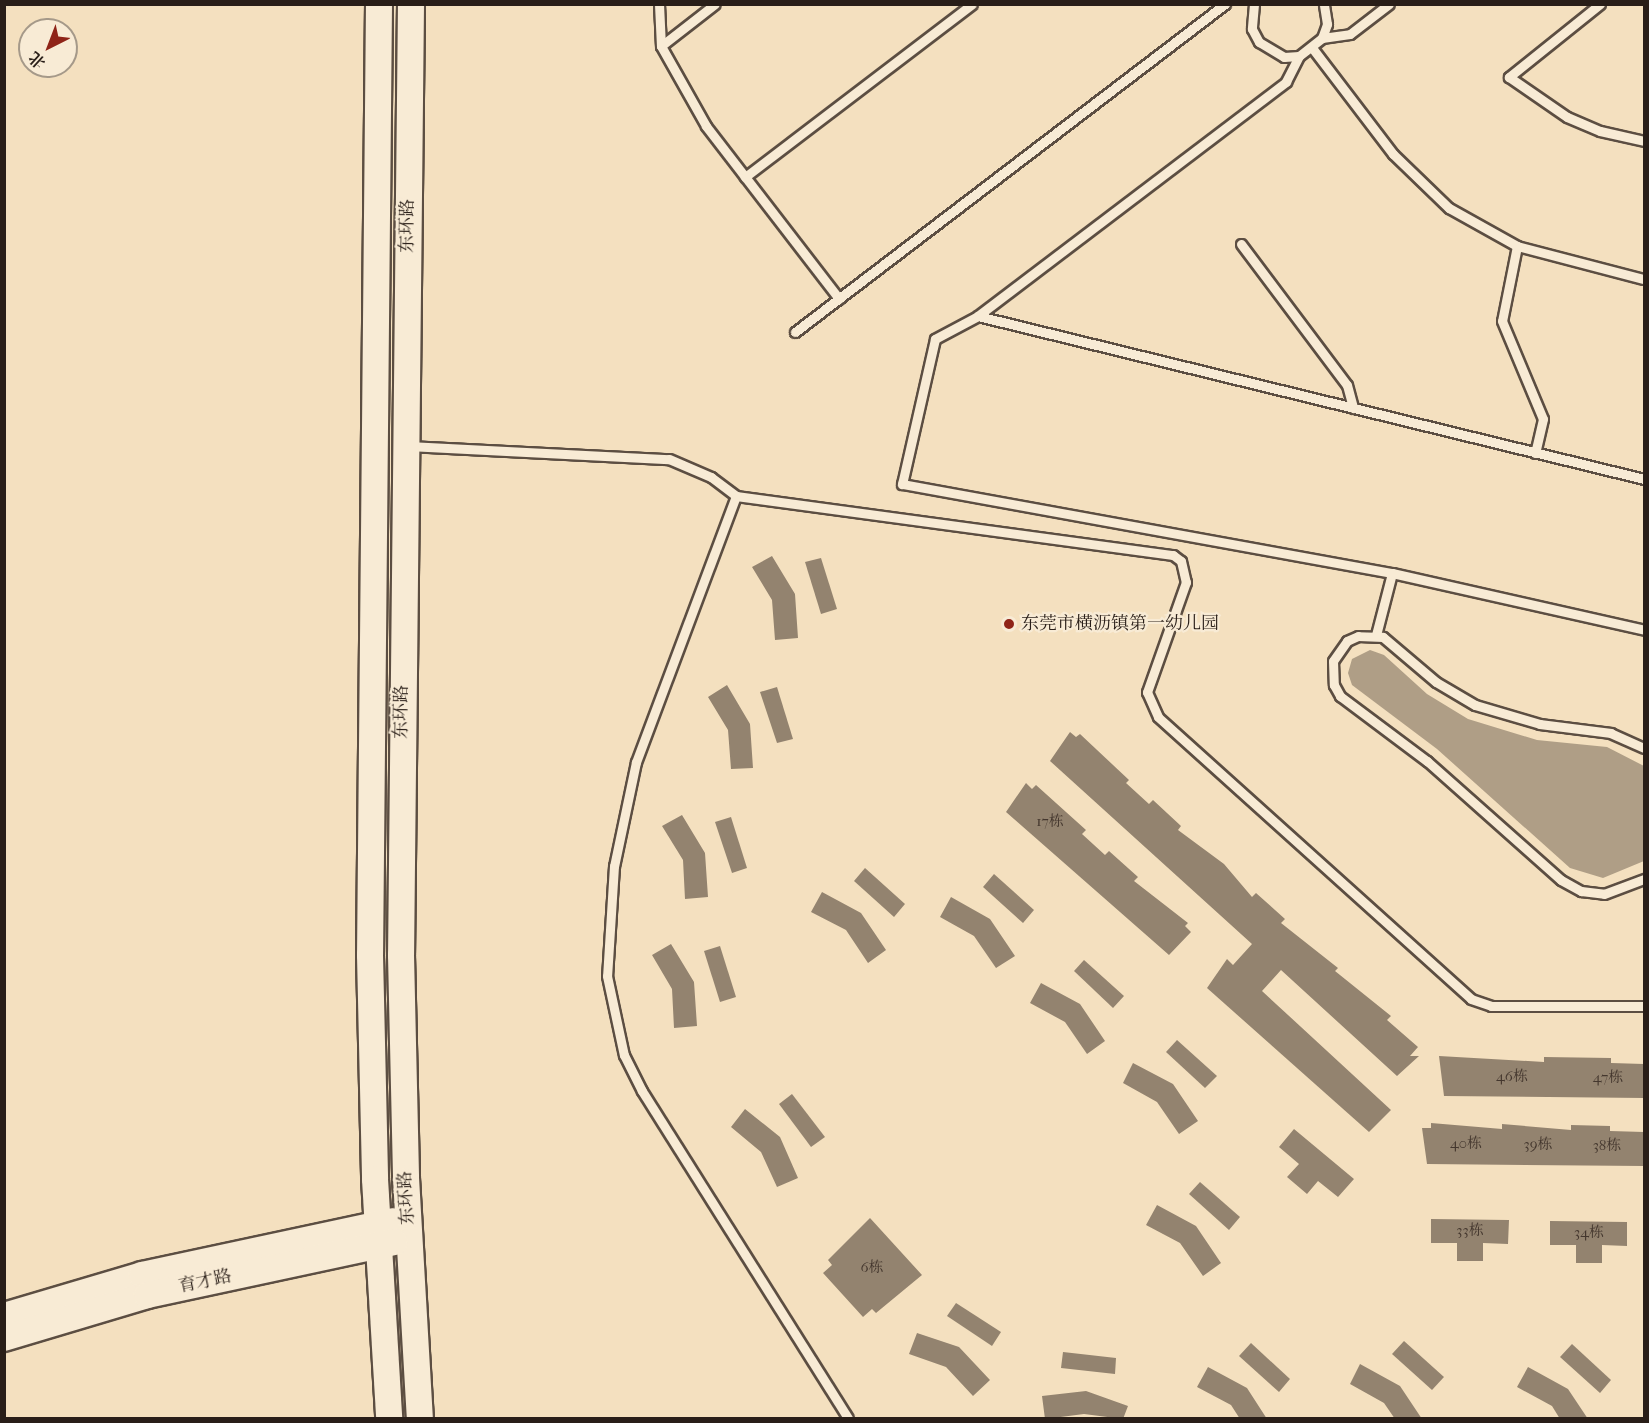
<!DOCTYPE html>
<html>
<head>
<meta charset="utf-8">
<style>
  body { margin:0 }
  #map { position:relative; width:1649px; height:1423px; overflow:hidden; background:#f4e0bf; font-family:"IM FELL French Canon","Noto Serif SC",serif }
  div>[style] { position:absolute }
  .water>* { inset:0; background:#af9e86 }
  .building>* { inset:0; background:#93836f }
  .roads { filter:drop-shadow(2px 0 #5c4e42) drop-shadow(-2px 0 #5c4e42) drop-shadow(0 2px #5c4e42) drop-shadow(0 -2px #5c4e42) }
  .lane>* { height:9px; margin:-4.5px; padding:0 4.5px; transform-origin:4.5px; border-radius:4.5px; background:#f8ebd5 }
  .secondary>* { height:26px; margin:-13px; padding:0 13px; transform-origin:13px; border-radius:13px; background:#f8ebd5 }
  .dots>* { width:16px; height:16px; translate:-50% -50%; box-sizing:border-box; border:3px solid #f8ebd5; border-radius:50% }
  span { translate:-50% -50%; white-space:nowrap; text-align:center; line-height:1.15; -webkit-text-stroke:4.5px #f8ebd5; paint-order:stroke }
  .number-label { font-size:15px; color:#44372e }
  .number-label span { -webkit-text-stroke-width:0 }
  .street-label { font-size:18px; color:#291e18 }
  .poi-label { font-size:18px; color:#291e18 }
  .left { translate:0 -50%; text-align:left }
  .frame { position:absolute; inset:0; border:6px solid #291e18; pointer-events:none }
  .north { position:absolute; left:18px; top:18px; width:60px; height:60px; box-sizing:border-box; background:#f8ebd5; border:2px solid #a59989; border-radius:50%; rotate:222deg; font-size:16px; font-weight:700; line-height:24px; text-align:center; color:#291e18 }
  .north::after { content:''; display:block; margin:auto; width:21px; height:27px; background:#8f2418; clip-path:polygon(50% 0,100% 100%,50% 72%,0 100%) }
</style>
</head>
<body>
<div id="map">
  <div class="water">
    <div style="clip-path:polygon(1370px 650px,1384px 655px,1427px 694px,1468px 719px,1537px 740px,1607px 747px,1644px 766px,1644px 861px,1603px 878px,1570px 868px,1437px 749px,1352px 685px,1348px 673px,1352px 659px)"></div>
  </div>
  <div class="building">
    <div style="clip-path:polygon(772px 556px,795px 594px,798px 638px,775px 640px,772px 600px,752px 567px)"></div>
    <div style="clip-path:polygon(821px 558px,837px 609px,821px 614px,805px 562px)"></div>
    <div style="clip-path:polygon(727px 685px,750px 724px,753px 768px,731px 769px,728px 730px,708px 697px)"></div>
    <div style="clip-path:polygon(777px 687px,793px 739px,777px 743px,760px 692px)"></div>
    <div style="clip-path:polygon(1070px 732px,1076px 737px,1080px 734px,1129px 780px,1126px 783px,1149px 804px,1153px 800px,1181px 826px,1178px 830px,1224px 864px,1252px 897px,1256px 893px,1285px 919px,1281px 923px,1338px 968px,1335px 971px,1391px 1016px,1387px 1020px,1418px 1047px,1410px 1056px,1419px 1056px,1397px 1076px,1281px 970px,1262px 991px,1391px 1110px,1369px 1132px,1207px 988px,1227px 959px,1233px 965px,1252px 944px,1050px 761px)"></div>
    <div style="clip-path:polygon(1026px 783px,1032px 789px,1036px 785px,1086px 830px,1082px 834px,1105px 855px,1109px 851px,1138px 877px,1134px 881px,1188px 923px,1185px 926px,1191px 932px,1169px 955px,1006px 812px)"></div>
    <div style="clip-path:polygon(682px 815px,705px 853px,708px 897px,685px 899px,683px 860px,662px 826px)"></div>
    <div style="clip-path:polygon(731px 817px,747px 868px,732px 873px,715px 822px)"></div>
    <div style="clip-path:polygon(865px 868px,905px 904px,894px 917px,854px 881px)"></div>
    <div style="clip-path:polygon(994px 874px,1034px 910px,1023px 923px,983px 887px)"></div>
    <div style="clip-path:polygon(822px 892px,861px 913px,886px 950px,868px 963px,846px 930px,811px 912px)"></div>
    <div style="clip-path:polygon(951px 897px,990px 919px,1015px 956px,996px 968px,974px 936px,940px 917px)"></div>
    <div style="clip-path:polygon(671px 944px,694px 982px,697px 1026px,674px 1028px,672px 989px,652px 955px)"></div>
    <div style="clip-path:polygon(720px 946px,736px 997px,720px 1002px,704px 951px)"></div>
    <div style="clip-path:polygon(1084px 960px,1124px 996px,1113px 1008px,1074px 971px)"></div>
    <div style="clip-path:polygon(1041px 983px,1080px 1004px,1105px 1041px,1087px 1054px,1065px 1022px,1030px 1003px)"></div>
    <div style="clip-path:polygon(1177px 1040px,1217px 1076px,1205px 1088px,1166px 1052px)"></div>
    <div style="clip-path:polygon(1439px 1056px,1544px 1062px,1544px 1057px,1611px 1058px,1611px 1063px,1644px 1064px,1644px 1098px,1444px 1096px)"></div>
    <div style="clip-path:polygon(1133px 1063px,1173px 1084px,1198px 1121px,1179px 1134px,1157px 1102px,1123px 1083px)"></div>
    <div style="clip-path:polygon(792px 1094px,825px 1137px,811px 1147px,779px 1104px)"></div>
    <div style="clip-path:polygon(745px 1109px,780px 1137px,798px 1178px,777px 1187px,761px 1152px,731px 1127px)"></div>
    <div style="clip-path:polygon(1431px 1123px,1502px 1129px,1502px 1124px,1571px 1130px,1571px 1125px,1610px 1126px,1610px 1131px,1644px 1132px,1644px 1166px,1427px 1164px,1422px 1128px,1431px 1128px)"></div>
    <div style="clip-path:polygon(1294px 1129px,1354px 1179px,1338px 1197px,1318px 1181px,1307px 1194px,1287px 1177px,1299px 1164px,1279px 1147px)"></div>
    <div style="clip-path:polygon(1200px 1182px,1240px 1217px,1229px 1230px,1189px 1194px)"></div>
    <div style="clip-path:polygon(1157px 1205px,1196px 1226px,1221px 1263px,1203px 1276px,1180px 1243px,1146px 1225px)"></div>
    <div style="clip-path:polygon(870px 1218px,922px 1275px,876px 1313px,872px 1309px,863px 1317px,823px 1273px,832px 1265px,828px 1260px)"></div>
    <div style="clip-path:polygon(1431px 1219px,1509px 1220px,1508px 1244px,1483px 1243px,1483px 1261px,1457px 1261px,1457px 1243px,1431px 1243px)"></div>
    <div style="clip-path:polygon(1550px 1221px,1627px 1222px,1627px 1246px,1602px 1245px,1602px 1263px,1576px 1263px,1576px 1245px,1550px 1245px)"></div>
    <div style="clip-path:polygon(956px 1303px,1001px 1332px,992px 1346px,947px 1316px)"></div>
    <div style="clip-path:polygon(917px 1333px,959px 1347px,990px 1380px,973px 1396px,946px 1367px,909px 1354px)"></div>
    <div style="clip-path:polygon(1404px 1341px,1444px 1377px,1432px 1390px,1392px 1354px)"></div>
    <div style="clip-path:polygon(1251px 1343px,1290px 1379px,1279px 1392px,1239px 1356px)"></div>
    <div style="clip-path:polygon(1572px 1344px,1611px 1380px,1600px 1393px,1560px 1357px)"></div>
    <div style="clip-path:polygon(1063px 1352px,1116px 1358px,1115px 1374px,1061px 1368px)"></div>
    <div style="clip-path:polygon(1360px 1364px,1400px 1386px,1422px 1419px,1395px 1419px,1384px 1403px,1350px 1384px)"></div>
    <div style="clip-path:polygon(1208px 1367px,1247px 1388px,1267px 1419px,1240px 1419px,1231px 1405px,1197px 1387px)"></div>
    <div style="clip-path:polygon(1528px 1367px,1568px 1389px,1588px 1419px,1560px 1419px,1552px 1406px,1517px 1387px)"></div>
    <div style="clip-path:polygon(1086px 1391px,1128px 1406px,1123px 1419px,1084px 1414px,1045px 1419px,1042px 1396px)"></div>
  </div>
  <div class="roads">
    <div class="lane">
      <div style="left:659px;top:4px;width:42px;rotate:87.3deg"></div>
      <div style="left:661px;top:46px;width:92px;rotate:60.6deg"></div>
      <div style="left:706px;top:126px;width:218px;rotate:52.4deg"></div>
      <div style="left:1254px;top:4px;width:25px;rotate:95deg"></div>
      <div style="left:1252px;top:29px;width:15px;rotate:62deg"></div>
      <div style="left:1259px;top:42px;width:29px;rotate:31deg"></div>
      <div style="left:1284px;top:57px;width:15px;rotate:-4deg"></div>
      <div style="left:1299px;top:56px;width:29px;rotate:-38deg"></div>
      <div style="left:1322px;top:38px;width:15px;rotate:-70deg"></div>
      <div style="left:1327px;top:24px;width:20px;rotate:-99deg"></div>
      <div style="left:1600px;top:4px;width:117px;rotate:141.3deg"></div>
      <div style="left:1509px;top:77px;width:70px;rotate:34.6deg"></div>
      <div style="left:1567px;top:117px;width:36px;rotate:23deg"></div>
      <div style="left:1600px;top:131px;width:45px;rotate:12.8deg"></div>
      <div style="left:1322px;top:38px;width:28px;rotate:-8deg"></div>
      <div style="left:1350px;top:34px;width:49px;rotate:-37.6deg"></div>
      <div style="left:661px;top:46px;width:68px;rotate:-37.9deg"></div>
      <div style="left:1313px;top:49px;width:132px;rotate:52.7deg"></div>
      <div style="left:1393px;top:154px;width:78px;rotate:44deg"></div>
      <div style="left:1449px;top:208px;width:78px;rotate:29.2deg"></div>
      <div style="left:1517px;top:246px;width:131px;rotate:14.6deg"></div>
      <div style="left:1299px;top:56px;width:29px;rotate:117deg"></div>
      <div style="left:1286px;top:82px;width:387px;rotate:142.8deg"></div>
      <div style="left:978px;top:316px;width:49px;rotate:151.9deg"></div>
      <div style="left:935px;top:339px;width:149px;rotate:102.8deg"></div>
      <div style="left:902px;top:484px;width:498px;rotate:10.3deg"></div>
      <div style="left:1392px;top:573px;width:258px;rotate:12.7deg"></div>
      <div style="left:745px;top:177px;width:285px;rotate:-37.3deg"></div>
      <div style="left:1241px;top:244px;width:176px;rotate:53.1deg"></div>
      <div style="left:1347px;top:385px;width:24px;rotate:75deg"></div>
      <div style="left:1517px;top:246px;width:76px;rotate:101.3deg"></div>
      <div style="left:1502px;top:321px;width:106px;rotate:67.3deg"></div>
      <div style="left:1543px;top:419px;width:35px;rotate:103deg"></div>
      <div style="left:978px;top:316px;width:686px;rotate:13.75deg"></div>
      <div style="left:795px;top:332px;width:541px;rotate:-37.34deg"></div>
      <div style="left:408px;top:446px;width:261px;rotate:2.9deg"></div>
      <div style="left:669px;top:459px;width:46px;rotate:23.2deg"></div>
      <div style="left:711px;top:477px;width:31px;rotate:37deg"></div>
      <div style="left:736px;top:496px;width:441px;rotate:7.7deg"></div>
      <div style="left:1173px;top:555px;width:10px;rotate:37deg"></div>
      <div style="left:1181px;top:561px;width:22px;rotate:77deg"></div>
      <div style="left:1186px;top:582px;width:117px;rotate:109.5deg"></div>
      <div style="left:1147px;top:692px;width:27px;rotate:66deg"></div>
      <div style="left:1158px;top:717px;width:421px;rotate:42deg"></div>
      <div style="left:1471px;top:999px;width:21px;rotate:19deg"></div>
      <div style="left:1491px;top:1006px;width:153px"></div>
      <div style="left:736px;top:496px;width:284px;rotate:110.6deg"></div>
      <div style="left:636px;top:762px;width:106px;rotate:101.9deg"></div>
      <div style="left:614px;top:866px;width:110px;rotate:93.6deg"></div>
      <div style="left:607px;top:976px;width:81px;rotate:77.9deg"></div>
      <div style="left:624px;top:1055px;width:40px;rotate:63.4deg"></div>
      <div style="left:642px;top:1091px;width:386px;rotate:57.8deg"></div>
      <div style="left:1376px;top:635px;width:64px;rotate:-75.5deg"></div>
      <div style="left:1644px;top:748px;width:36px;rotate:-156deg"></div>
      <div style="left:1611px;top:733px;width:72px;rotate:-172.8deg"></div>
      <div style="left:1540px;top:724px;width:68px;rotate:-163.7deg"></div>
      <div style="left:1475px;top:705px;width:45px;rotate:-149.5deg"></div>
      <div style="left:1436px;top:682px;width:70px;rotate:-139.7deg"></div>
      <div style="left:1383px;top:637px;width:25px;rotate:-178deg"></div>
      <div style="left:1358px;top:636px;width:12px;rotate:156deg"></div>
      <div style="left:1347px;top:641px;width:24px;rotate:125deg"></div>
      <div style="left:1333px;top:661px;width:24px;rotate:88deg"></div>
      <div style="left:1334px;top:685px;width:13px;rotate:61deg"></div>
      <div style="left:1340px;top:696px;width:109px;rotate:36.8deg"></div>
      <div style="left:1427px;top:761px;width:179px;rotate:41.6deg"></div>
      <div style="left:1561px;top:880px;width:23px;rotate:29deg"></div>
      <div style="left:1581px;top:891px;width:23px;rotate:7deg"></div>
      <div style="left:1604px;top:894px;width:43px;rotate:-20.6deg"></div>
    </div>
    <div class="secondary">
      <div style="left:379px;top:4px;width:951px;rotate:90.54deg"></div>
      <div style="left:370px;top:955px;width:224px;rotate:88.7deg"></div>
      <div style="left:375px;top:1179px;width:239px;rotate:86.6deg"></div>
      <div style="left:411px;top:4px;width:951px;rotate:90.6deg"></div>
      <div style="left:401px;top:955px;width:223px;rotate:88.7deg"></div>
      <div style="left:406px;top:1178px;width:240px;rotate:86.7deg"></div>
      <div style="left:4px;top:1316px;width:144px;rotate:-16.5deg"></div>
      <div style="left:142px;top:1275px;width:257px;rotate:-12.1deg"></div>
      <div style="left:4px;top:1338px;width:149px;rotate:-16.7deg"></div>
      <div style="left:147px;top:1295px;width:253px;rotate:-12.1deg"></div>
    </div>
  </div>
  <div class="dots">
    <div style="left:1009px;top:624px;background:#8f2418"></div>
  </div>
  <div class="number-label">
    <span style="left:1050px;top:822px">17栋</span>
    <span style="left:1512px;top:1077px">46栋</span>
    <span style="left:1608px;top:1078px">47栋</span>
    <span style="left:1466px;top:1144px">40栋</span>
    <span style="left:1538px;top:1145px">39栋</span>
    <span style="left:1607px;top:1146px">38栋</span>
    <span style="left:1470px;top:1231px">33栋</span>
    <span style="left:1589px;top:1233px">34栋</span>
    <span style="left:872px;top:1268px">6栋</span>
  </div>
  <div class="street-label">
    <span style="left:408px;top:226px;rotate:-89deg">东环路</span>
    <span style="left:402px;top:712px;rotate:-89deg">东环路</span>
    <span style="left:407px;top:1198px;rotate:-93deg">东环路</span>
    <span style="left:205px;top:1282px;rotate:-12deg">育才路</span>
  </div>
  <div class="poi-label">
    <span class="left" style="left:1021px;top:624px">东莞市横沥镇第一幼儿园</span>
  </div>
  <div class="frame"></div>
  <div class="north">北</div>
</div>
</body>
</html>
